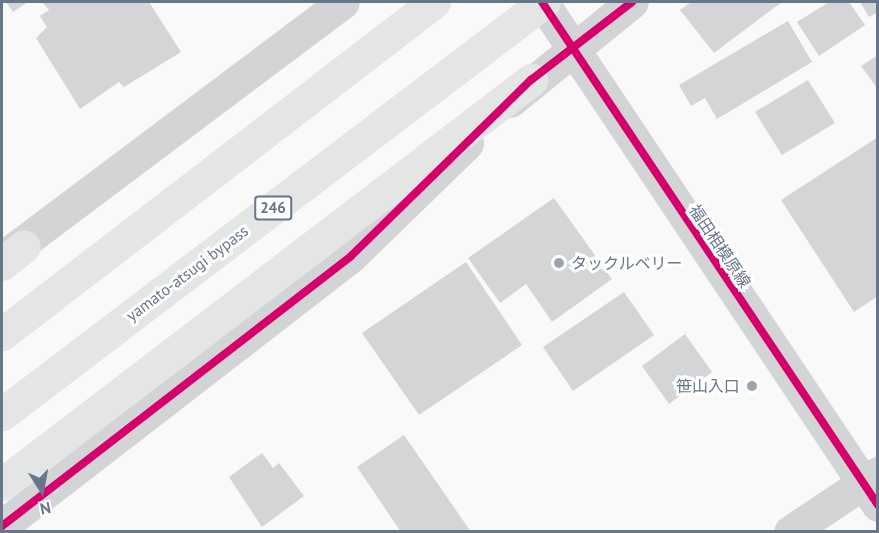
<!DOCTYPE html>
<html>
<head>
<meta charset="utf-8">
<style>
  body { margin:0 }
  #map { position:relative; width:879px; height:533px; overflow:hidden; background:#f9f9f9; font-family:"PT Sans","Noto Sans JP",sans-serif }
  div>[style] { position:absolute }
  .building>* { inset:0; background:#d4d5d6 }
  .minor>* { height:33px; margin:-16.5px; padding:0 16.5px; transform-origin:16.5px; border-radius:16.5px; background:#d3d4d5 }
  .highway>* { height:33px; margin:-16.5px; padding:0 16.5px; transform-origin:16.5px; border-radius:16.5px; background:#e4e5e5 }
  .cycleway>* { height:8px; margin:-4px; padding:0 4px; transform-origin:4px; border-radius:4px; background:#d6006c }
  .dots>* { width:16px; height:16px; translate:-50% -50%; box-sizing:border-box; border:3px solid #fff; border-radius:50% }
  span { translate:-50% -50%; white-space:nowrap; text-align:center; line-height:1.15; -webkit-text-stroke:6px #fff; paint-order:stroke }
  .shield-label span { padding:2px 4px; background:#fff; border:2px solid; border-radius:4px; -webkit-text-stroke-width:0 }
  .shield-label { font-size:15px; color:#67768a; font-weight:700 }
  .street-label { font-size:16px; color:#67768a }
  .poi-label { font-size:16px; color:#67768a }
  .left { translate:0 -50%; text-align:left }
  .right { translate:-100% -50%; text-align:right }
  .frame { position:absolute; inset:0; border:3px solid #67768a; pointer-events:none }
  .north { position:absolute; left:12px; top:461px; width:60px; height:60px; -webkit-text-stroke:4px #fff; paint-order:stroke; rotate:169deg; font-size:16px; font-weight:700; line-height:24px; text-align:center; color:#67768a }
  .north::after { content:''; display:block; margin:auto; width:21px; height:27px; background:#67768a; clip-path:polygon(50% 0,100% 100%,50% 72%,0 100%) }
</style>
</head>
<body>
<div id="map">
  <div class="building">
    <div style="clip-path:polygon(6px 2px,28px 2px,13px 12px)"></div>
    <div style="clip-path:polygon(42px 2px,149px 2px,181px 52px,124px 87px,119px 82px,80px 109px,36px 38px,47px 27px,40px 16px,49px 10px)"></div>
    <div style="clip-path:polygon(691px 2px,782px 2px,714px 53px,680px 10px)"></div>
    <div style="clip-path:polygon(829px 2px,849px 2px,865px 25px,819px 56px,797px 22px)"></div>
    <div style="clip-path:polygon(860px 2px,878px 2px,878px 12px,869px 17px)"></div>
    <div style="clip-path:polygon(788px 21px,812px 62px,717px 119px,705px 98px,691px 106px,679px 85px)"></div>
    <div style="clip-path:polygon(878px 55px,878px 89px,861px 66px)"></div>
    <div style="clip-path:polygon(808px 80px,835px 123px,782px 155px,755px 112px)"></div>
    <div style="clip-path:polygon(878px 137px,878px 296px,854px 312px,781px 200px)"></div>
    <div style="clip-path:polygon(554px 198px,612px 279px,552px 322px,526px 284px,500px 303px,468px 258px)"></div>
    <div style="clip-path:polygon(466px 262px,522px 345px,419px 415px,362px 333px)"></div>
    <div style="clip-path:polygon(624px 292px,654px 335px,573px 391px,543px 347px)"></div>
    <div style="clip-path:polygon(685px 334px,712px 372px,669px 404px,642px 366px)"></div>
    <div style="clip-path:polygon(404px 435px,471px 532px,401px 532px,357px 467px)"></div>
    <div style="clip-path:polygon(262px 453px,273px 468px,279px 463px,304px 496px,262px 527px,229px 477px)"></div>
  </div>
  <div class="minor">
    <div style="left:542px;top:2px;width:605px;rotate:56.26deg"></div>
    <div style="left:510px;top:101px;width:157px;rotate:-39.1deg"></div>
    <div style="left:2px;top:258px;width:426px;rotate:-36.9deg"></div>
    <div style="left:2px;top:526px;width:441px;rotate:-37.7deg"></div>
    <div style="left:351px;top:256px;width:162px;rotate:-44.2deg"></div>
    <div style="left:790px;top:532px;width:106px;rotate:-33.8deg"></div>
  </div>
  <div class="highway">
    <div style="left:2px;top:264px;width:28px;rotate:-39deg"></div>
    <div style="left:2px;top:334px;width:545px;rotate:-37.54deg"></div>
    <div style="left:2px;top:414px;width:681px;rotate:-37.24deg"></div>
    <div style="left:2px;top:484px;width:666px;rotate:-37.37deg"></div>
  </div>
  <div class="cycleway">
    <div style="left:542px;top:2px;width:605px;rotate:56.26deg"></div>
    <div style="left:2px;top:526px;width:441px;rotate:-37.7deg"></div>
    <div style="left:351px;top:256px;width:252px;rotate:-44.4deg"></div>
    <div style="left:531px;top:80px;width:128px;rotate:-37.7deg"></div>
  </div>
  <div class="dots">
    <div style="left:559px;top:263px;background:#9aa4b1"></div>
    <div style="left:752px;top:386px;background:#9aa4b1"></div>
  </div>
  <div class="shield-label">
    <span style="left:273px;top:208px">246</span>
  </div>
  <div class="street-label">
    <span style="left:720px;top:246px;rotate:56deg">福田相模原線</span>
    <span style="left:187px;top:273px;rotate:-37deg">yamato-atsugi bypass</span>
  </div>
  <div class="poi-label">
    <span class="left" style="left:571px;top:263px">タックルベリー</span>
    <span class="right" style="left:740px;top:386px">笹山入口</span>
  </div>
  <div class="frame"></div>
  <div class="north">N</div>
</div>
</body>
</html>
